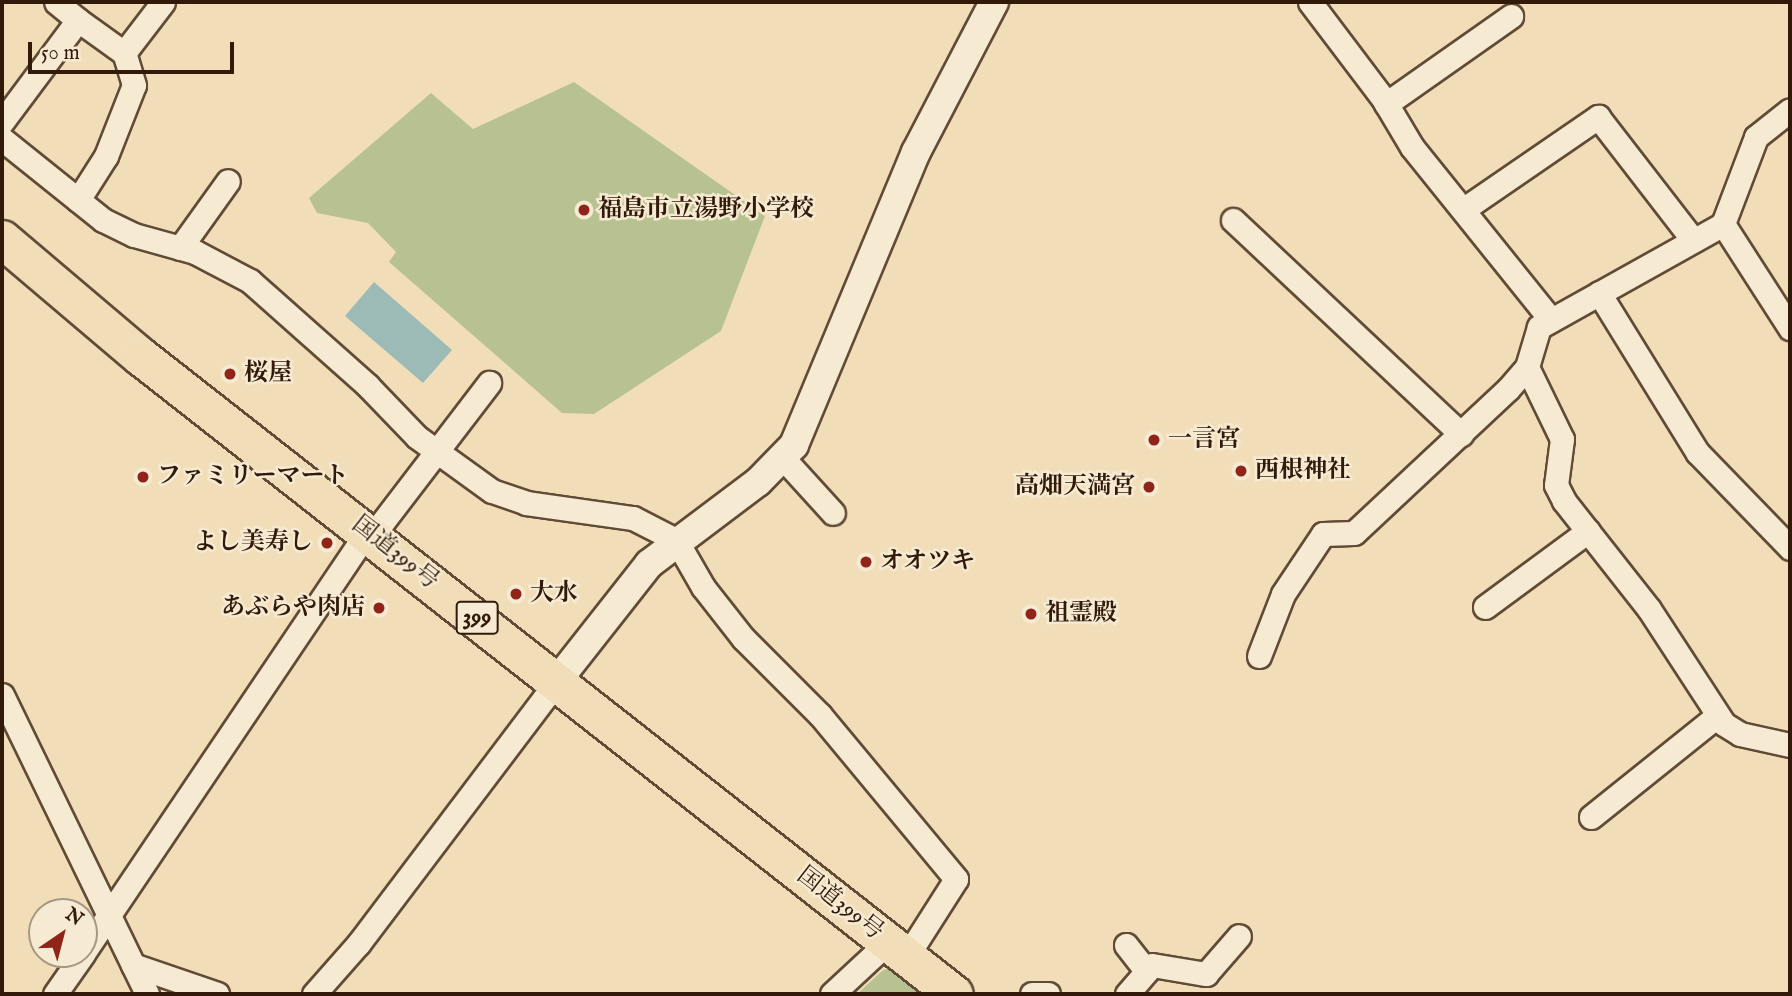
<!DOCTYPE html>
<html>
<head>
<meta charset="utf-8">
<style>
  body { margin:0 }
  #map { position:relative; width:1792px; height:996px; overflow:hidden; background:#f1deb9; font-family:"IM FELL English","Noto Serif JP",serif }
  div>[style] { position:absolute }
  .green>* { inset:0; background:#b8c291 }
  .water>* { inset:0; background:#9cbbb7 }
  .roads { filter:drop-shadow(2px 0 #614b36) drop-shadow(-2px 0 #614b36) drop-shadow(0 2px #614b36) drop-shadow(0 -2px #614b36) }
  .minor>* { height:23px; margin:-11.5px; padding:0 11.5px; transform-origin:11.5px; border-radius:11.5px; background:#f6ead2 }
  .tertiary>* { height:28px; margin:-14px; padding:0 14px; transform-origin:14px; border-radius:14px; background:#f6ead2 }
  .trunk>* { height:37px; margin:-18.5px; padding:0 18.5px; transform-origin:18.5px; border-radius:18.5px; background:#f1deb9 }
  .dots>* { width:19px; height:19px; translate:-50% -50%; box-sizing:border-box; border:4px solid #f6ead2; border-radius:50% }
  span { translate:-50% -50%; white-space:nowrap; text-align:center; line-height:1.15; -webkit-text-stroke:5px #f6ead2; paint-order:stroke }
  .shield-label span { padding:2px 5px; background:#f6ead2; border:2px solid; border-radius:5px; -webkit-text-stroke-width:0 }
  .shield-label { font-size:23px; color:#311a0a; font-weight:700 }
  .poi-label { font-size:24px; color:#311a0a; font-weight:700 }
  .left { translate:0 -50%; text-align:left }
  .right { translate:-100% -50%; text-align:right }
  .street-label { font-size:24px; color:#311a0a }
  .frame { position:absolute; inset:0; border:4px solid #311a0a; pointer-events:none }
  .north { position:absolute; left:28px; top:898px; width:70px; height:70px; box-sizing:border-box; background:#f6ead2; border:2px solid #a79782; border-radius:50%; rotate:35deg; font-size:19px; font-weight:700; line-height:28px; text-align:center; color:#311a0a }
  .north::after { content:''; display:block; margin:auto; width:24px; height:32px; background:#8f2418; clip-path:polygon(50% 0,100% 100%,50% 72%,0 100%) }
  .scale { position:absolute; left:28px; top:42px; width:206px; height:32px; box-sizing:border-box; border:4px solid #311a0a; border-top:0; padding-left:9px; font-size:21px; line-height:24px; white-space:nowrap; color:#311a0a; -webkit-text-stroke:5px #f6ead2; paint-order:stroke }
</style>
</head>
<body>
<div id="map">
  <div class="green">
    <div style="clip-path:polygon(574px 82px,765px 216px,721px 331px,594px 414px,562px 413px,389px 262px,396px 252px,368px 223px,317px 213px,309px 198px,431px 93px,473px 129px)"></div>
    <div style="clip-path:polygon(899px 963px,930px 994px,857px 994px,882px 971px)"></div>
  </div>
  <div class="water">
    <div style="clip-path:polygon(374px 282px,452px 350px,423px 383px,345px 316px)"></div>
  </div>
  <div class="roads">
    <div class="minor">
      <div style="left:1310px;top:2px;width:123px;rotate:52.9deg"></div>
      <div style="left:1384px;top:100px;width:55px;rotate:59.2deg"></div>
      <div style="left:1412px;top:147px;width:222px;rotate:51.2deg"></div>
      <div style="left:78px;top:20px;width:57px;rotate:35.7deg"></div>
      <div style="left:1386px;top:104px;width:153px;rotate:-35.1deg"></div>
      <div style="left:2px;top:122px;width:127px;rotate:-53.3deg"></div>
      <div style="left:78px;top:20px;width:28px;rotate:-141deg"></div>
      <div style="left:2px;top:139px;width:129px;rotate:38.7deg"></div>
      <div style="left:103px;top:220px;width:34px;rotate:26deg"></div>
      <div style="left:134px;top:235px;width:63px;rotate:15.6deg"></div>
      <div style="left:195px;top:252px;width:62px;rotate:27.8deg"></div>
      <div style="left:250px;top:281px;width:157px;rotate:41.6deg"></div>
      <div style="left:367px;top:385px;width:72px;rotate:46.1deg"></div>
      <div style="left:417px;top:437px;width:92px;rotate:35.8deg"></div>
      <div style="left:492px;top:491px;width:36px;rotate:19deg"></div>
      <div style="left:526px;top:503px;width:108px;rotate:8deg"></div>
      <div style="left:633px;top:518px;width:48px;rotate:27.1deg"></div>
      <div style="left:676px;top:540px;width:54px;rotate:60.1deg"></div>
      <div style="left:703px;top:587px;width:65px;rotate:51.9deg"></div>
      <div style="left:743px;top:638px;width:109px;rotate:45deg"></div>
      <div style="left:820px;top:715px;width:213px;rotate:50.3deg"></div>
      <div style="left:956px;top:879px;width:91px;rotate:122.5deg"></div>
      <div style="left:78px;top:200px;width:52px;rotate:-57.5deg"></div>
      <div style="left:106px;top:156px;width:76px;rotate:-68.5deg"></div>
      <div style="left:134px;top:85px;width:34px;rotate:-107deg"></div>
      <div style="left:124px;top:53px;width:64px;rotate:-52.6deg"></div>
      <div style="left:1464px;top:209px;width:163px;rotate:-34.5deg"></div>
      <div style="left:1598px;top:117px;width:155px;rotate:52.3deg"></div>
      <div style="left:1233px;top:220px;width:313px;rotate:43.2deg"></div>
      <div style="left:1723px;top:224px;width:124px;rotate:57.2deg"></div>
      <div style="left:180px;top:248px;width:82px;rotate:-54.4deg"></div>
      <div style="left:1599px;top:293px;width:188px;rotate:58.3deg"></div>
      <div style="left:1698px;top:453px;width:132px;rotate:45.9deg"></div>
      <div style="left:1527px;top:367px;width:80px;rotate:64.1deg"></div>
      <div style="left:1562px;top:439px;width:46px;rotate:97.4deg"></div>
      <div style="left:1556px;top:485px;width:18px;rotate:63deg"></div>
      <div style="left:1564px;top:501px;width:137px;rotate:51.8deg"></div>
      <div style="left:1649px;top:609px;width:137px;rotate:56.9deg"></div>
      <div style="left:1724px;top:724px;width:19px;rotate:32deg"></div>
      <div style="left:1740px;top:734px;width:51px;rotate:12.4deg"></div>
      <div style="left:783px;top:458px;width:74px;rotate:47.7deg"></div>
      <div style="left:372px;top:536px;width:193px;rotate:-52.6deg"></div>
      <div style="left:1485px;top:607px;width:128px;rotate:-36.4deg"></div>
      <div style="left:1259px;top:656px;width:66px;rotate:-68.8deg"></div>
      <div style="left:1283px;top:594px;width:72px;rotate:-56.3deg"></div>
      <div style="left:1323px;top:534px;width:31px;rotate:-2deg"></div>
      <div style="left:1354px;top:533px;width:211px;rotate:-43.1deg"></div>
      <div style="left:1508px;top:389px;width:29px;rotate:-49deg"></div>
      <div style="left:1527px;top:367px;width:42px;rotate:-73.3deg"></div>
      <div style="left:1539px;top:327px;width:211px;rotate:-29.2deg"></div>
      <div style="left:1723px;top:224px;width:93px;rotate:-69.2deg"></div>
      <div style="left:1756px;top:137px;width:43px;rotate:-38.5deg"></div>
      <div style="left:2px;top:695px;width:332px;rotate:64.1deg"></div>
      <div style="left:1591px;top:817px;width:161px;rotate:-38.7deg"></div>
      <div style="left:1126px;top:945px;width:31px;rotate:52deg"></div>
      <div style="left:84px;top:952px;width:506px;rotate:-56.03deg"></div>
      <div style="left:133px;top:965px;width:89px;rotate:19deg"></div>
      <div style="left:55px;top:994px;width:49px;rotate:-55deg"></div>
      <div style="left:314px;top:994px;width:68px;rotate:-48.6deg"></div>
      <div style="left:359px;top:943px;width:328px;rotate:-52.9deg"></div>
      <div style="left:832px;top:994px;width:76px;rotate:-42.9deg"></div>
      <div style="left:1032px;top:994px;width:16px"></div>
      <div style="left:1127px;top:994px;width:38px;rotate:-49deg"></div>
      <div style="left:1152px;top:965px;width:55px;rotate:9.5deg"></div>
      <div style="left:1206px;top:974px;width:50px;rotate:-49deg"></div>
    </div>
    <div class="tertiary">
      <div style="left:557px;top:681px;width:149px;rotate:-51.8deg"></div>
      <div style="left:649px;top:564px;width:136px;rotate:-37deg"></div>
      <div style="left:758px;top:482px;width:52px;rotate:-45.8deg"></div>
      <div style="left:794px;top:445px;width:317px;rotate:-67.4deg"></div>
      <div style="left:916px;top:152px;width:169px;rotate:-62.5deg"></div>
    </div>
    <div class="trunk">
      <div style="left:2px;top:239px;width:181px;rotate:40.3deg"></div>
      <div style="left:140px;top:356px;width:1034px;rotate:38.09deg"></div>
    </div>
  </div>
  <div class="dots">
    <div style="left:584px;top:210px;background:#8f2418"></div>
    <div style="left:230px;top:374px;background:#8f2418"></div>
    <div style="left:1154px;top:440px;background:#8f2418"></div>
    <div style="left:1241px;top:471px;background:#8f2418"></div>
    <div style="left:143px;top:477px;background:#8f2418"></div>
    <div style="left:1149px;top:487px;background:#8f2418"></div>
    <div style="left:327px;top:543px;background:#8f2418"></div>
    <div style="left:866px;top:562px;background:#8f2418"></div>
    <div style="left:516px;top:594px;background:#8f2418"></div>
    <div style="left:379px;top:608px;background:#8f2418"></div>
    <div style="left:1031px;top:614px;background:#8f2418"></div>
  </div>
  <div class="shield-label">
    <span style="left:477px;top:618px">399</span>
  </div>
  <div class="poi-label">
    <span class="left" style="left:598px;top:210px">福島市立湯野小学校</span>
    <span class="left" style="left:244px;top:374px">桜屋</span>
    <span class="left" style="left:1168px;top:440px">一言宮</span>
    <span class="left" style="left:1255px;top:471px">西根神社</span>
    <span class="left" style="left:157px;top:477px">ファミリーマート</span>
    <span class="right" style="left:1135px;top:487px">高畑天満宮</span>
    <span class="right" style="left:313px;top:543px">よし美寿し</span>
    <span class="left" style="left:880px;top:562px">オオツキ</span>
    <span class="left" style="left:530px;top:594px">大水</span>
    <span class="right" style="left:365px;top:608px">あぶらや肉店</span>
    <span class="left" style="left:1045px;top:614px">祖霊殿</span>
  </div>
  <div class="street-label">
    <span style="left:395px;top:553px;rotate:38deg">国道399号</span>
    <span style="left:840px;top:904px;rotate:38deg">国道399号</span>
  </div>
  <div class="frame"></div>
  <div class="north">N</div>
  <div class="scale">50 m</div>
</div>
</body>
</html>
